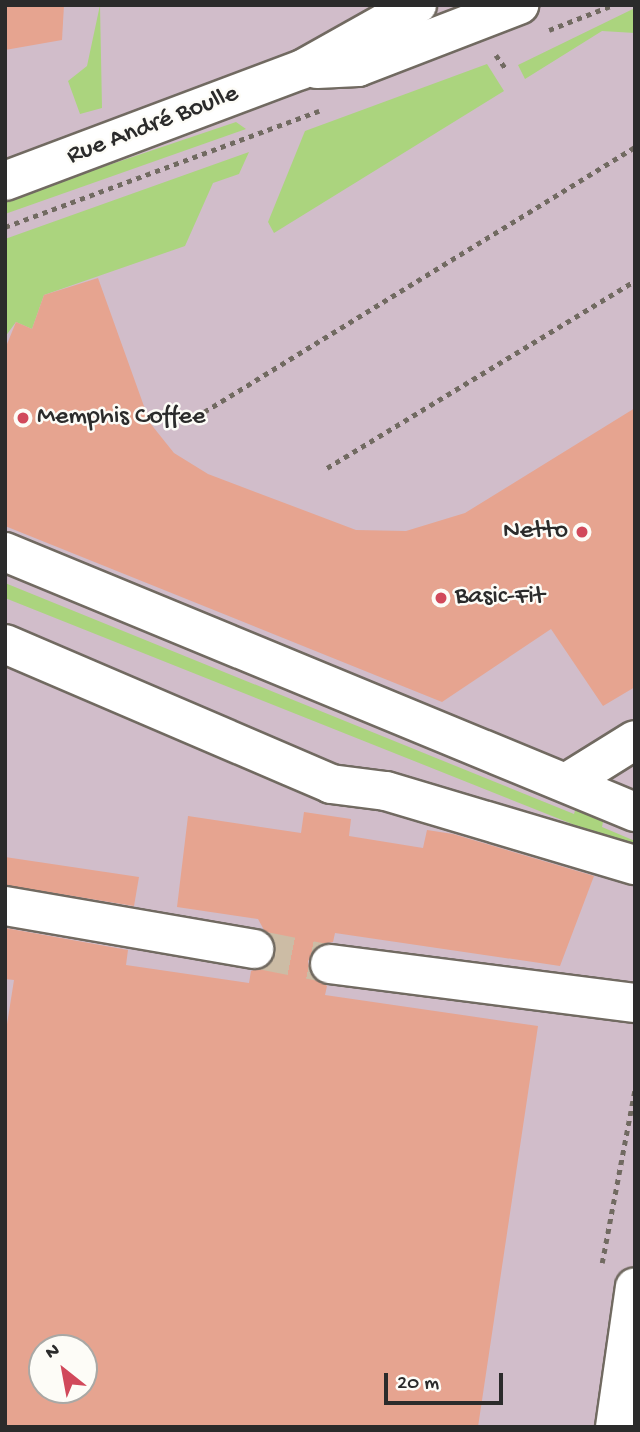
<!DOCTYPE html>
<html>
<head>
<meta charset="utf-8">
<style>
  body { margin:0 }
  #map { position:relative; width:640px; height:1432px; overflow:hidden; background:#f4e0c4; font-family:"Gochi Hand",sans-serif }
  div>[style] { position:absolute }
  .industrial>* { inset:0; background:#d1bdca }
  .green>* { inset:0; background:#abd47e }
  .building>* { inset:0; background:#e6a490 }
  .minor-tunnel>* { height:38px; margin-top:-19px; transform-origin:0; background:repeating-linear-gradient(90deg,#ccbca5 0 38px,transparent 0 57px) }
  .path>* { height:4.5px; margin-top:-2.25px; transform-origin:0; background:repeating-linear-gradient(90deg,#716a61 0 5px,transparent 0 10px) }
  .roads { filter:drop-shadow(2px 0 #716a61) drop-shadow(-2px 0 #716a61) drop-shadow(0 2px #716a61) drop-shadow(0 -2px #716a61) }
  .minor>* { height:38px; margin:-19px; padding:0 19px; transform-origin:19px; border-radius:19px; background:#fff }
  .major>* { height:38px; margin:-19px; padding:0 19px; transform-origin:19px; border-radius:19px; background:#fff }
  .dots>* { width:19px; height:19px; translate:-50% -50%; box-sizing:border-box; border:4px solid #fdfcf7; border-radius:50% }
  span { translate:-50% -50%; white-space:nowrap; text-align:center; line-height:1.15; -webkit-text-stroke:5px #fdfcf7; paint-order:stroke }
  .street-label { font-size:26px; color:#2b2b2b }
  .poi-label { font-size:26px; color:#2b2b2b }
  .left { translate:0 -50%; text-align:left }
  .right { translate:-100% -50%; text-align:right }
  .frame { position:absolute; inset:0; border:7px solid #2b2b2b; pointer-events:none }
  .north { position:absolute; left:28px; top:1334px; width:70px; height:70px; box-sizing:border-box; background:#fdfcf7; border:2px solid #a9a8a5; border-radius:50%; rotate:329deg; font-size:19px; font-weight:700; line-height:28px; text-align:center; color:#2b2b2b }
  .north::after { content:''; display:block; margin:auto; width:24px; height:32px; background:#d1495b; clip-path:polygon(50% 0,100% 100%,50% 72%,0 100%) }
  .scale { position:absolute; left:384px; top:1373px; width:119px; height:32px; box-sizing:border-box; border:4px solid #2b2b2b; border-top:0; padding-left:9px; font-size:21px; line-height:24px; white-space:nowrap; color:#2b2b2b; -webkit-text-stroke:5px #fdfcf7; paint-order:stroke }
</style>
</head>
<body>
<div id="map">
  <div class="industrial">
    <div style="clip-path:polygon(evenodd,5px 5px,635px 5px,635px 1427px,5px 1427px,5px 5px,42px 1348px,84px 1348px,84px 1390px,42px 1390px,42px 1348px)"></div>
  </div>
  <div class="green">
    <div style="clip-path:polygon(100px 5px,102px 108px,80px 114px,68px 81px,87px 66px)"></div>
    <div style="clip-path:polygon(635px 8px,635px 33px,602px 31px,525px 79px,518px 65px)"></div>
    <div style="clip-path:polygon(487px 64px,504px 91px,274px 233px,268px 222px,305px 131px)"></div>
    <div style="clip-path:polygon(236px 122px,246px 129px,5px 214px,5px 200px)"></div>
    <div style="clip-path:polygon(249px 152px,239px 174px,213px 183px,185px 246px,44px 295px,32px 329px,16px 322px,5px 337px,5px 239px)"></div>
    <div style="clip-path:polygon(5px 583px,574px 814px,578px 800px,606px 807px,602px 827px,635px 841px,635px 849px,5px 598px)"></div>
  </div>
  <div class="building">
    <div style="clip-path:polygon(5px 5px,64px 5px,62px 40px,5px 50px)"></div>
    <div style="clip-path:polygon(98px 278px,150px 423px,174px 453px,208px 474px,356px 530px,406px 531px,465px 513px,635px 408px,635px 687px,603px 706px,551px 629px,442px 702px,5px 526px,5px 349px,16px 322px,32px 329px,44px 295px)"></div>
    <div style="clip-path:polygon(evenodd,304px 812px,351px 819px,349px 836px,423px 848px,427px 830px,453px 834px,594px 876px,560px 966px,335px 933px,333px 942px,321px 944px,308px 961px,310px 973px,327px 986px,325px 995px,538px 1026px,478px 1427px,5px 1427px,5px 1037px,14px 980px,5px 979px,5px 928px,128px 950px,126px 965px,249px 983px,251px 971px,270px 963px,276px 952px,258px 919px,177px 907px,188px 816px,301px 833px,304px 812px,42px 1348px,84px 1348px,84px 1390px,42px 1390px,42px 1348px)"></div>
    <div style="clip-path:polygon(5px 857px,139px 877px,134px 906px,5px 885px)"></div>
  </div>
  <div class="minor-tunnel">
    <div style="left:254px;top:949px;width:77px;rotate:11.2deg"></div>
  </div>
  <div class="path">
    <div style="left:549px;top:30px;width:69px;rotate:-21.3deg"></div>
    <div style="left:496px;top:55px;width:17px;rotate:54deg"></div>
    <div style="left:5px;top:227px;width:335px;rotate:-20.3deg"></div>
    <div style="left:204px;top:412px;width:506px;rotate:-31.59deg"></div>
    <div style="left:327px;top:468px;width:360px;rotate:-31.3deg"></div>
    <div style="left:602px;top:1263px;width:178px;rotate:-79.3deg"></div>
  </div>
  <div class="roads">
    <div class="minor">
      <div style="left:317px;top:69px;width:41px;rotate:-2.8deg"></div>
      <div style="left:358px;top:67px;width:173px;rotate:-21.1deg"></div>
      <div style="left:5px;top:181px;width:316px;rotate:-20.6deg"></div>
      <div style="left:301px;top:70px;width:133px;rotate:-29.3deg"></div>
      <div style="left:5px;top:552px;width:682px;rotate:22.43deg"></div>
      <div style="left:5px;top:644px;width:355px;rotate:23.2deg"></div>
      <div style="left:331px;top:784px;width:55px;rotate:7.3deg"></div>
      <div style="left:386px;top:791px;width:260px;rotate:16.6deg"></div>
      <div style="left:566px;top:783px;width:81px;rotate:-31.9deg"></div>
      <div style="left:5px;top:906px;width:253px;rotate:9.8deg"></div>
      <div style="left:330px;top:964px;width:307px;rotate:7.3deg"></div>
    </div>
    <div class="major">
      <div style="left:615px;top:1427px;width:141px;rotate:-81.9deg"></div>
    </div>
  </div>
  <div class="dots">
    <div style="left:23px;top:418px;background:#d1495b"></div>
    <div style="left:582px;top:532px;background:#d1495b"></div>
    <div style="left:441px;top:598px;background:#d1495b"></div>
  </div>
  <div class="street-label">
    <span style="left:153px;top:126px;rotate:-21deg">Rue André Boulle</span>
  </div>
  <div class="poi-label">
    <span class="left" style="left:37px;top:418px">Memphis Coffee</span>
    <span class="right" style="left:568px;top:532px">Netto</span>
    <span class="left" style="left:455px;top:598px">Basic-Fit</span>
  </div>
  <div class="frame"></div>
  <div class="north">N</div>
  <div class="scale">20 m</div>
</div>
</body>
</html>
